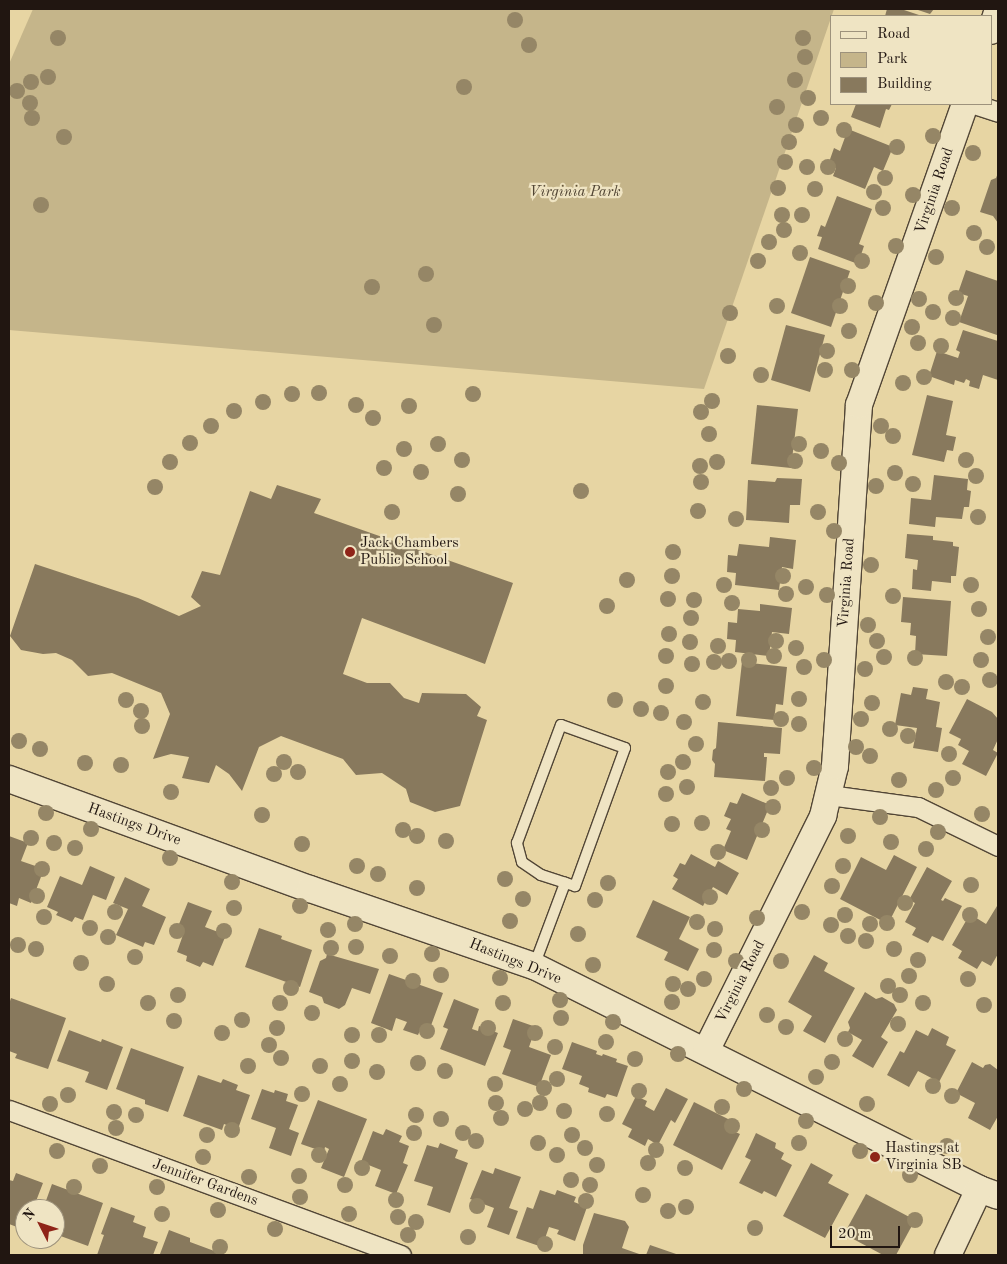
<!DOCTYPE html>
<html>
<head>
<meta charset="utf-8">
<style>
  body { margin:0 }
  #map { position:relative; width:1007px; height:1264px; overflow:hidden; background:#e7d5a3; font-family:"Old Standard TT",serif }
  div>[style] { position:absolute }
  .green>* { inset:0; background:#c5b58a }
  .building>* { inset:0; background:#88795d }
  .roads { filter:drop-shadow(1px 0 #524636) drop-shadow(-1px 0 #524636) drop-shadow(0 1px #524636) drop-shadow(0 -1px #524636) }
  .lane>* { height:10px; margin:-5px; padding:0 5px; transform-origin:5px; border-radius:5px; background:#efe4c3 }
  .street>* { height:19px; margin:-9.5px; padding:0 9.5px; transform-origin:9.5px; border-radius:9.5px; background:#efe4c3 }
  .secondary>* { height:26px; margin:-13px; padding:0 13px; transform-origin:13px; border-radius:13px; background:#efe4c3 }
  .trees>* { width:16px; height:16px; margin:-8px; border-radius:50%; background:#958666 }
  .dots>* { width:14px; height:14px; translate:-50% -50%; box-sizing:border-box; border:2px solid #efe4c3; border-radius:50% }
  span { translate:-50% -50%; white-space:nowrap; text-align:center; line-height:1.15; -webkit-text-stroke:4.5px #efe4c3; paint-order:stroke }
  .street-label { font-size:15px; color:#211611 }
  .park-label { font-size:15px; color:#524635; font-style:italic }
  .poi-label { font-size:15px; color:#211611 }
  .left { translate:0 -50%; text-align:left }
  .frame { position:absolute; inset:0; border:10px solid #211611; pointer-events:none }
  .legend { position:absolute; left:830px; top:15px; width:162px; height:90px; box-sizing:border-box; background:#efe4c3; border:1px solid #9d927c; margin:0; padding:6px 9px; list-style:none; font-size:15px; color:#211611 }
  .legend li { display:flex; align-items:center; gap:10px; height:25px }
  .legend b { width:25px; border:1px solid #9d927c }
  .north { position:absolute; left:15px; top:1199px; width:50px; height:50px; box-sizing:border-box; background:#efe4c3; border:1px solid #9d927c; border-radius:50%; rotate:311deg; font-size:14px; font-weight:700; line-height:20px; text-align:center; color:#211611 }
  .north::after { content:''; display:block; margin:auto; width:18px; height:22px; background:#8f2418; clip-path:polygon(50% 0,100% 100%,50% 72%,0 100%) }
  .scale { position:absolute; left:830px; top:1226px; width:70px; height:22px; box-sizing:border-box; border:2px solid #211611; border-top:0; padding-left:6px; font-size:15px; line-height:18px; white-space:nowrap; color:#211611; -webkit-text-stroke:4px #efe4c3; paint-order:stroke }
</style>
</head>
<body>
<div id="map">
  <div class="green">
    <div style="clip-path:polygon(33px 9px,834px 9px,704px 389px,9px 330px,9px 64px)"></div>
  </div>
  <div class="building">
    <div style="clip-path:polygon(887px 9px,901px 9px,922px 16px,885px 16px)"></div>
    <div style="clip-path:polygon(915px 9px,934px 9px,930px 14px)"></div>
    <div style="clip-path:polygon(856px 104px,892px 104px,889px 110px,886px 109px,880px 128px,851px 117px)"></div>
    <div style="clip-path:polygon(848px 129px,893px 147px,883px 171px,874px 167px,865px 189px,833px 176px,836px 168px,828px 165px,834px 148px,840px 151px)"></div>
    <div style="clip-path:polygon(998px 173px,998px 223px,993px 216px,980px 212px,991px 180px,996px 178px)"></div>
    <div style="clip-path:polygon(837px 196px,872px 209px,859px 244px,864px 246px,858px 264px,818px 249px,822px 237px,817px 236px,821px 225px,825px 227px)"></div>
    <div style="clip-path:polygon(810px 257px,850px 271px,831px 327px,791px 313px)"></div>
    <div style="clip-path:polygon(966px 270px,998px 281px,997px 335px,959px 322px,968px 296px,958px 293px)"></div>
    <div style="clip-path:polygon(786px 325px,825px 335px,810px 392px,771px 380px)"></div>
    <div style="clip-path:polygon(963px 330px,998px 341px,998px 380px,983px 375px,979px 389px,969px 386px,970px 381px,966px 379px,964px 383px,955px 380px,954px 385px,929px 376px,937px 351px,958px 358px,960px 352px,956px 350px)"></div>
    <div style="clip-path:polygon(927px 395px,953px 401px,946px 435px,956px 437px,953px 451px,947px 450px,944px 462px,912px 455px)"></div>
    <div style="clip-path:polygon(757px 405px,798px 409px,791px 468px,751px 464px)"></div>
    <div style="clip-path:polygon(934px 475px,968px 479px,967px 490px,971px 491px,969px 507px,964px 507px,962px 519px,936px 517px,935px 527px,909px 524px,911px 498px,931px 500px)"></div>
    <div style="clip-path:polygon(777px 478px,802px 479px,800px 505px,790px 505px,789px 523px,746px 520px,748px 480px,775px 482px)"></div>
    <div style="clip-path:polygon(277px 485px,321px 499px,314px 513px,513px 583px,485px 664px,362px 618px,343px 674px,367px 683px,390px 683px,404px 698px,419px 703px,422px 693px,466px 694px,481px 707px,477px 716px,487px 720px,460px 806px,435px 812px,410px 802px,406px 789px,382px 773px,356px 775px,343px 759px,281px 736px,259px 747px,242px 791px,229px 774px,216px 765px,209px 783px,182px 778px,189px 757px,171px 754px,153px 759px,170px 714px,161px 693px,112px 673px,88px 676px,72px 660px,56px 653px,43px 654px,21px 650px,10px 636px,35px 564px,138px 598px,179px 616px,201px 606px,191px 597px,202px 571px,220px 575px,250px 491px,271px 499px)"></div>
    <div style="clip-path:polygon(907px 534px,933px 536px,933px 540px,953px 542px,953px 546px,959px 547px,956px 576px,951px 576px,951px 583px,932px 581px,931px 591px,912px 589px,913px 569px,917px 570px,918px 560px,905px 558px)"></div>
    <div style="clip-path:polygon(770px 537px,796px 540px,793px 569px,782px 567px,779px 590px,735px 585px,736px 573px,727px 572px,728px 555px,737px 556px,739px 544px,769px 547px)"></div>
    <div style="clip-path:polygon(903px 597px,951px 601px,947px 656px,915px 654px,916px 636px,910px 635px,911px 623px,901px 622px)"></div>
    <div style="clip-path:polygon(760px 604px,792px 608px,789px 634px,772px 632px,769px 656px,735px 652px,736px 640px,727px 639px,728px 622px,737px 623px,738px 609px,760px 611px)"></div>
    <div style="clip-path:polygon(742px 662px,787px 667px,783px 705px,776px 704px,774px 720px,736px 716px)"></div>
    <div style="clip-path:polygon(913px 687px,928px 689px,926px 699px,940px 702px,936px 727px,942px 728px,938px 752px,913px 748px,917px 728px,895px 725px,901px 693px,911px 695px)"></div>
    <div style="clip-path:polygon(967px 699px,992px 712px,998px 719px,998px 739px,993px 750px,998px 753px,986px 776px,962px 764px,969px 751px,958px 745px,961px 739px,949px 733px)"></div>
    <div style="clip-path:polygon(718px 722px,782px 728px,780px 754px,764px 753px,764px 757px,767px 757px,765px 781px,714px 777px,715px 764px,712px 760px,713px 750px,716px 748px)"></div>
    <div style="clip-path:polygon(742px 793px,770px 805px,747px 860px,723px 850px,731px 831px,726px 829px,731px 819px,724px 816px,730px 802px,737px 804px)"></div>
    <div style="clip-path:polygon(9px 836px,28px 843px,21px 861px,44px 869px,31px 903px,19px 898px,17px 906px,9px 903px)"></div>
    <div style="clip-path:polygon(691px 854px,715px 867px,718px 861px,739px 873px,727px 895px,713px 887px,703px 906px,672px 889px,678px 879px,673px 876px,680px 863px,685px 865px)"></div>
    <div style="clip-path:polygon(894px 855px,917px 867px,888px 924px,840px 899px,861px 857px,886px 870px)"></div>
    <div style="clip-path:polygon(90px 866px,115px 877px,106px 900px,93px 895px,83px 920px,75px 917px,72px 922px,56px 915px,58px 912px,47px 907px,60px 876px,82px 885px)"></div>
    <div style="clip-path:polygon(927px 867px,952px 881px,941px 900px,943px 901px,945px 898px,962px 906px,943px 941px,932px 936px,928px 943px,912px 935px,916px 928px,905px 922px,915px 903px,909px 900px)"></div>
    <div style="clip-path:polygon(125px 877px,150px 889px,142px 906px,166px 917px,154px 945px,145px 942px,143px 947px,116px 935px,128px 909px,113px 903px)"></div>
    <div style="clip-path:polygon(653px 900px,690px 917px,679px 939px,699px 949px,688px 971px,664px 960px,668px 952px,636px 937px)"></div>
    <div style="clip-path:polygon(188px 902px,212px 911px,205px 927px,226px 935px,213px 966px,203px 962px,200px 967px,186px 961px,187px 956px,177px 952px,184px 932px,177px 929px)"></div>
    <div style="clip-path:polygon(997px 906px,998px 954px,991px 966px,982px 961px,977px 969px,958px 958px,962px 951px,952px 945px,970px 914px,986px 924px)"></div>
    <div style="clip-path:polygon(259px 928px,282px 936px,281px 939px,312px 950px,300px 987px,245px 967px)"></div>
    <div style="clip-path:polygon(327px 954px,379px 969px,370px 994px,352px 988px,345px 1005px,339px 1009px,324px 1003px,322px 997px,309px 992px,320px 961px,326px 958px)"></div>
    <div style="clip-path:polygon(814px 955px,828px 963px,824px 971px,855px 988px,825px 1043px,803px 1031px,812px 1016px,788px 1002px)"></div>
    <div style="clip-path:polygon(389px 974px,443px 993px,429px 1031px,421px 1028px,418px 1035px,403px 1030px,407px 1022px,396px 1018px,392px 1031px,371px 1023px)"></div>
    <div style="clip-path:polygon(865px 992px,876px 999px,882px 997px,894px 1004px,897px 1010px,881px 1037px,888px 1042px,873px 1068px,852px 1056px,862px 1040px,848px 1032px,850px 1028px,848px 1022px)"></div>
    <div style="clip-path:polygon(11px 998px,66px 1018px,48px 1069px,15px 1058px,17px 1054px,9px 1051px,9px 1004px)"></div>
    <div style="clip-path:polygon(454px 999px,479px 1009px,472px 1029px,478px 1031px,479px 1026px,498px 1033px,485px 1066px,440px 1049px,448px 1029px,443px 1027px)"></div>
    <div style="clip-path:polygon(513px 1019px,536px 1027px,529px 1047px,551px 1055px,539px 1087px,502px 1074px,511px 1050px,503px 1047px)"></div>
    <div style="clip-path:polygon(932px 1028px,949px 1037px,946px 1045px,956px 1050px,939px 1082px,918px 1071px,909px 1087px,887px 1075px,900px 1051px,904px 1053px,916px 1030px,928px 1036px)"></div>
    <div style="clip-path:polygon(69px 1030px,101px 1042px,102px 1039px,123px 1047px,107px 1090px,85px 1082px,89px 1072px,57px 1061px)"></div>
    <div style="clip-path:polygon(572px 1042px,597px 1051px,596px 1054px,602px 1056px,603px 1054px,617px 1059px,616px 1062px,628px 1066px,617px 1097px,607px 1094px,605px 1098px,588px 1092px,589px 1088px,579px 1084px,582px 1076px,562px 1069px)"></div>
    <div style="clip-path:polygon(131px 1048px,184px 1067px,168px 1112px,145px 1104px,145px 1100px,116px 1089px)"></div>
    <div style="clip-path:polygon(972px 1062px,983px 1068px,985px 1065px,990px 1064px,998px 1070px,998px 1116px,990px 1130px,968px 1118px,975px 1103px,956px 1093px)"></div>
    <div style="clip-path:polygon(198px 1075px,221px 1083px,223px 1079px,238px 1085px,236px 1090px,250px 1095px,238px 1129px,224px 1124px,222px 1130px,183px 1116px)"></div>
    <div style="clip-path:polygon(666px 1088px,688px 1099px,675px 1123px,671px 1120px,658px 1145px,648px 1139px,645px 1146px,628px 1137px,632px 1129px,622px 1124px,636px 1096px,647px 1101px,645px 1106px,654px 1111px)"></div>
    <div style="clip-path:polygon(262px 1089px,274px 1093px,275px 1090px,288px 1094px,286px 1101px,298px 1105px,289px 1129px,299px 1133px,291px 1156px,269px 1148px,276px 1128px,251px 1119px)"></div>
    <div style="clip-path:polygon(318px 1100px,367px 1119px,344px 1177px,321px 1168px,329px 1149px,325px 1147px,324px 1152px,301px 1144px)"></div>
    <div style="clip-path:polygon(694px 1102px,730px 1120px,726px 1128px,740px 1134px,722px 1170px,673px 1145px)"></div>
    <div style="clip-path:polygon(386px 1129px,402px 1136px,399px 1142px,409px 1146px,403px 1163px,408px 1165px,396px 1194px,375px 1186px,381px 1170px,361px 1162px,373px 1131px,383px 1135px)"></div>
    <div style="clip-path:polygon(756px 1133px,776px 1143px,775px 1148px,784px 1153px,781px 1159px,792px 1165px,776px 1197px,764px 1191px,762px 1194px,739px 1183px,751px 1160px,745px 1157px)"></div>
    <div style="clip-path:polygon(440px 1143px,458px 1150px,455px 1158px,468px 1163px,450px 1213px,427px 1205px,433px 1187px,414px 1181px,427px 1145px,438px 1148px)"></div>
    <div style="clip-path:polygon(811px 1163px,833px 1175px,828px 1183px,849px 1194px,825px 1238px,783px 1216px)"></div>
    <div style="clip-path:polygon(495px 1168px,521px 1177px,509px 1208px,518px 1211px,509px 1235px,487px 1227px,494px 1208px,470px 1199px,482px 1170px,493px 1174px)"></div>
    <div style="clip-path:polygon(16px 1173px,43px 1183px,33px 1209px,25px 1209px,25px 1230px,9px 1224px,9px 1180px,13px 1181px)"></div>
    <div style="clip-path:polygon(52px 1184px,103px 1203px,88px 1246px,55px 1234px,55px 1209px,43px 1209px)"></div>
    <div style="clip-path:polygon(540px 1190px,555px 1195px,557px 1190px,576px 1197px,574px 1202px,587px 1207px,575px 1241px,557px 1234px,559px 1230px,549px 1227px,542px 1247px,516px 1238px,527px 1207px,533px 1209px)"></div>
    <div style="clip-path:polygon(866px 1194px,915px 1220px,896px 1255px,883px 1255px,844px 1234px)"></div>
    <div style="clip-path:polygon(111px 1207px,135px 1216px,133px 1222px,146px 1227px,143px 1237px,158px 1242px,153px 1255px,97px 1255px,104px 1235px,101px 1234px)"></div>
    <div style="clip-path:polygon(594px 1213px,625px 1221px,629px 1227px,622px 1248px,642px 1255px,583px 1255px,583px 1245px)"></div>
    <div style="clip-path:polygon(169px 1230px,190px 1238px,190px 1242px,217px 1252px,216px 1255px,160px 1254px)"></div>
    <div style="clip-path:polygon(650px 1245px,679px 1255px,646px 1255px)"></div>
  </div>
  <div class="roads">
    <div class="lane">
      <div style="left:561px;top:725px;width:68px;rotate:19.8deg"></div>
      <div style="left:625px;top:748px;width:147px;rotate:109.9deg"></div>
      <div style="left:575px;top:886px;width:36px;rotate:-162deg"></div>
      <div style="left:541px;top:875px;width:23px;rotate:-146deg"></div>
      <div style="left:522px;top:862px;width:20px;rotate:-105deg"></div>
      <div style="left:517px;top:843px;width:126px;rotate:-69.6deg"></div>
      <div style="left:534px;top:966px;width:89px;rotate:-69.5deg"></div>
    </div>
    <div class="street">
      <div style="left:974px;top:104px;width:25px;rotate:18deg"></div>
      <div style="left:829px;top:795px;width:90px;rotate:7.7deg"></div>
      <div style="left:918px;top:807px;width:89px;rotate:26deg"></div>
      <div style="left:9px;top:1110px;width:418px;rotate:20.3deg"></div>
    </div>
    <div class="secondary">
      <div style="left:991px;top:31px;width:22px;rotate:-72deg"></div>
      <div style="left:9px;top:779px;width:320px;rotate:20.1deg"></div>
      <div style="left:310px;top:889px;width:237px;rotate:19deg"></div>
      <div style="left:534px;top:966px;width:498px;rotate:26.6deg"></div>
      <div style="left:979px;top:1189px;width:20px;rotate:20deg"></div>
      <div style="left:706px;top:1051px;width:263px;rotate:-63.5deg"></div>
      <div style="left:823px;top:816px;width:51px;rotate:-76.5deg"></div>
      <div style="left:835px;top:766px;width:362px;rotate:-86.2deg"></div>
      <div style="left:859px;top:405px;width:319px;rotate:-70.6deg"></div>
      <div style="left:948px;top:1255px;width:73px;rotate:-64.8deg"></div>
    </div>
  </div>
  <div class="trees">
    <div style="left:515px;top:20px"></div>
    <div style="left:58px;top:38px"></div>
    <div style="left:803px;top:38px"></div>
    <div style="left:529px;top:45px"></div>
    <div style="left:805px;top:57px"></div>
    <div style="left:48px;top:77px"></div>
    <div style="left:795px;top:80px"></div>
    <div style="left:31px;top:82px"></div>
    <div style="left:464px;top:87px"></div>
    <div style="left:17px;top:91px"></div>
    <div style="left:808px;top:98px"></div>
    <div style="left:30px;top:103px"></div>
    <div style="left:777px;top:107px"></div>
    <div style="left:32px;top:118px"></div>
    <div style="left:821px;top:118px"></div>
    <div style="left:796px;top:125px"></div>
    <div style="left:844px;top:130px"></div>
    <div style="left:933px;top:136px"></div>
    <div style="left:64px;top:137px"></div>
    <div style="left:789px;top:142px"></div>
    <div style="left:897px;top:147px"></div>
    <div style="left:973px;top:153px"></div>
    <div style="left:785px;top:162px"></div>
    <div style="left:807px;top:167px"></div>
    <div style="left:828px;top:167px"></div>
    <div style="left:885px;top:178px"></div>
    <div style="left:778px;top:188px"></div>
    <div style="left:815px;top:189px"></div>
    <div style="left:874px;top:192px"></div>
    <div style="left:913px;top:195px"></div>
    <div style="left:41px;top:205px"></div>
    <div style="left:883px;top:208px"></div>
    <div style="left:952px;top:208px"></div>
    <div style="left:782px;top:215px"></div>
    <div style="left:802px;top:215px"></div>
    <div style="left:784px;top:230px"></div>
    <div style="left:974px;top:233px"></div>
    <div style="left:769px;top:242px"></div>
    <div style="left:896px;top:246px"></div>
    <div style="left:987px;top:247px"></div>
    <div style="left:800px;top:253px"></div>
    <div style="left:936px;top:257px"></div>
    <div style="left:758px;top:261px"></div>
    <div style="left:862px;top:261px"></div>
    <div style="left:426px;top:274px"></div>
    <div style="left:848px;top:286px"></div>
    <div style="left:372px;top:287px"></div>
    <div style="left:956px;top:298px"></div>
    <div style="left:919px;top:299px"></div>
    <div style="left:876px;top:303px"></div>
    <div style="left:777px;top:306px"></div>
    <div style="left:840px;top:306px"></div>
    <div style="left:933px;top:312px"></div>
    <div style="left:730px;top:313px"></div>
    <div style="left:953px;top:318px"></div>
    <div style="left:434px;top:325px"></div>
    <div style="left:912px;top:327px"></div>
    <div style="left:849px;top:331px"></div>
    <div style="left:918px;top:343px"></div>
    <div style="left:941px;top:346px"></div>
    <div style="left:827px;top:351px"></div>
    <div style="left:728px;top:356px"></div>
    <div style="left:825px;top:370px"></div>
    <div style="left:852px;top:370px"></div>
    <div style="left:761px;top:375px"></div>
    <div style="left:924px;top:377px"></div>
    <div style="left:903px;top:383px"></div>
    <div style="left:319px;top:393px"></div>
    <div style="left:292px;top:394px"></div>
    <div style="left:473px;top:394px"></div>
    <div style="left:712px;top:401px"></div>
    <div style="left:263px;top:402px"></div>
    <div style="left:356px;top:405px"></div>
    <div style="left:409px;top:406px"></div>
    <div style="left:234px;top:411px"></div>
    <div style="left:701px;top:412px"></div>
    <div style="left:373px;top:418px"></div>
    <div style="left:211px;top:426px"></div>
    <div style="left:881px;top:426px"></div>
    <div style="left:709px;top:434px"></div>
    <div style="left:893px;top:436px"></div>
    <div style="left:190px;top:443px"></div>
    <div style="left:438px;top:444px"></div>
    <div style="left:799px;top:444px"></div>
    <div style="left:404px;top:449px"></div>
    <div style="left:821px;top:451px"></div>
    <div style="left:462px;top:460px"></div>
    <div style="left:966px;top:460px"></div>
    <div style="left:795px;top:461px"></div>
    <div style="left:170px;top:462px"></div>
    <div style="left:717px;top:462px"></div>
    <div style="left:839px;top:463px"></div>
    <div style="left:700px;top:466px"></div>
    <div style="left:384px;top:468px"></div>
    <div style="left:421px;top:472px"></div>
    <div style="left:895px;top:473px"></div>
    <div style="left:976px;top:476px"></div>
    <div style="left:701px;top:482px"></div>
    <div style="left:913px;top:484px"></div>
    <div style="left:876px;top:486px"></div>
    <div style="left:155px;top:487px"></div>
    <div style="left:581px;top:491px"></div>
    <div style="left:458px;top:494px"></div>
    <div style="left:698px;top:511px"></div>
    <div style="left:392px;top:512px"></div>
    <div style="left:818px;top:512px"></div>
    <div style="left:978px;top:517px"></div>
    <div style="left:736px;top:519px"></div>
    <div style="left:834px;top:531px"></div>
    <div style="left:673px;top:552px"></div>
    <div style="left:871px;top:565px"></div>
    <div style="left:672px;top:576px"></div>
    <div style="left:783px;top:576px"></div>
    <div style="left:627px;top:580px"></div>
    <div style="left:724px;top:585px"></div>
    <div style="left:971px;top:585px"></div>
    <div style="left:806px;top:587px"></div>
    <div style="left:786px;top:594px"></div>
    <div style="left:827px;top:595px"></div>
    <div style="left:893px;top:596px"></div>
    <div style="left:668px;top:599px"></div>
    <div style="left:694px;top:600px"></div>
    <div style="left:732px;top:603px"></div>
    <div style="left:607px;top:606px"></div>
    <div style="left:979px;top:609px"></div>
    <div style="left:691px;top:618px"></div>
    <div style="left:868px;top:625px"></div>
    <div style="left:669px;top:634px"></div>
    <div style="left:988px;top:637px"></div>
    <div style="left:776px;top:641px"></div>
    <div style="left:877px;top:641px"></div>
    <div style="left:690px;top:642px"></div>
    <div style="left:718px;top:646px"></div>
    <div style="left:796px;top:648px"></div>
    <div style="left:666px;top:656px"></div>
    <div style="left:774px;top:656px"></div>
    <div style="left:884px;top:657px"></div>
    <div style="left:915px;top:658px"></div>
    <div style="left:749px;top:660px"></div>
    <div style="left:824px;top:660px"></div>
    <div style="left:981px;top:660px"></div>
    <div style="left:729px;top:661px"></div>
    <div style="left:714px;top:662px"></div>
    <div style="left:692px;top:664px"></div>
    <div style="left:804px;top:667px"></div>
    <div style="left:865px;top:669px"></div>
    <div style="left:990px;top:680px"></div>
    <div style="left:946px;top:682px"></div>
    <div style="left:666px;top:686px"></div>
    <div style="left:962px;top:687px"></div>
    <div style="left:799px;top:699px"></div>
    <div style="left:126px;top:700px"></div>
    <div style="left:615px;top:700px"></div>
    <div style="left:703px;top:702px"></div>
    <div style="left:872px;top:703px"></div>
    <div style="left:641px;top:709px"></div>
    <div style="left:141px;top:711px"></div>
    <div style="left:661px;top:713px"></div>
    <div style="left:781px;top:719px"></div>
    <div style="left:861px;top:719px"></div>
    <div style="left:684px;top:722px"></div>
    <div style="left:799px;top:724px"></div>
    <div style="left:142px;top:726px"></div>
    <div style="left:890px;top:729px"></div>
    <div style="left:908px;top:736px"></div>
    <div style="left:19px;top:741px"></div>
    <div style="left:696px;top:744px"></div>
    <div style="left:856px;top:747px"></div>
    <div style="left:40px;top:749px"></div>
    <div style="left:949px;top:754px"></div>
    <div style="left:870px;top:756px"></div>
    <div style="left:284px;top:762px"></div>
    <div style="left:683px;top:762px"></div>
    <div style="left:85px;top:763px"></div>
    <div style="left:121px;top:765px"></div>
    <div style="left:814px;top:768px"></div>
    <div style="left:298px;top:772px"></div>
    <div style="left:668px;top:772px"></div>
    <div style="left:274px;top:774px"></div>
    <div style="left:787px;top:778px"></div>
    <div style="left:953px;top:778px"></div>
    <div style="left:899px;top:780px"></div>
    <div style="left:687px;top:787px"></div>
    <div style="left:771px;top:788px"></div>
    <div style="left:936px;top:790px"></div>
    <div style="left:171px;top:792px"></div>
    <div style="left:666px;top:794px"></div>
    <div style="left:773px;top:807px"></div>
    <div style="left:46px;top:813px"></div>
    <div style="left:982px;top:814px"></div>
    <div style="left:262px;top:815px"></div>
    <div style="left:880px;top:817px"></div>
    <div style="left:702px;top:823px"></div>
    <div style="left:672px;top:824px"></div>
    <div style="left:91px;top:829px"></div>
    <div style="left:403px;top:830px"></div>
    <div style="left:762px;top:830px"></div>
    <div style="left:938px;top:832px"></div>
    <div style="left:417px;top:836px"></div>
    <div style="left:848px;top:836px"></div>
    <div style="left:31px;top:838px"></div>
    <div style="left:446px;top:841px"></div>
    <div style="left:891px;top:842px"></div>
    <div style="left:54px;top:843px"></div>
    <div style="left:302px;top:844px"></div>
    <div style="left:75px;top:848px"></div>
    <div style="left:926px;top:849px"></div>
    <div style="left:718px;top:852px"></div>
    <div style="left:170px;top:858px"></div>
    <div style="left:357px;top:866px"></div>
    <div style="left:843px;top:866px"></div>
    <div style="left:42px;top:869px"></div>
    <div style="left:378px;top:874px"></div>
    <div style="left:505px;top:879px"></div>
    <div style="left:232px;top:882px"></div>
    <div style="left:608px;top:883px"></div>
    <div style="left:971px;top:885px"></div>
    <div style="left:832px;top:886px"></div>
    <div style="left:417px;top:888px"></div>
    <div style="left:37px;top:896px"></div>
    <div style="left:710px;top:897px"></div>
    <div style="left:523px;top:899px"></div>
    <div style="left:595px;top:900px"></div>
    <div style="left:905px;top:903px"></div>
    <div style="left:300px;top:906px"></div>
    <div style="left:234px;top:908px"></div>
    <div style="left:115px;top:912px"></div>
    <div style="left:802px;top:912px"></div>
    <div style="left:845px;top:915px"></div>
    <div style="left:970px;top:915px"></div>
    <div style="left:44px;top:917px"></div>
    <div style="left:757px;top:918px"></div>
    <div style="left:510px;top:921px"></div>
    <div style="left:697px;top:922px"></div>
    <div style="left:887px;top:923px"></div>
    <div style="left:355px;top:924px"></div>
    <div style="left:870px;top:924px"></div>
    <div style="left:831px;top:925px"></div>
    <div style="left:90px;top:928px"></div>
    <div style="left:715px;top:929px"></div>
    <div style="left:328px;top:930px"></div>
    <div style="left:177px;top:931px"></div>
    <div style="left:224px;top:931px"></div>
    <div style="left:578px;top:934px"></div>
    <div style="left:848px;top:936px"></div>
    <div style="left:108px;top:937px"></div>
    <div style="left:866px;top:941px"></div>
    <div style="left:18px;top:945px"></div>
    <div style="left:356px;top:947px"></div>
    <div style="left:331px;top:948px"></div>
    <div style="left:36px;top:949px"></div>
    <div style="left:894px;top:949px"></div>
    <div style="left:714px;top:950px"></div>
    <div style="left:432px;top:954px"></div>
    <div style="left:390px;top:956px"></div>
    <div style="left:135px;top:957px"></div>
    <div style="left:918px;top:960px"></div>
    <div style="left:736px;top:961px"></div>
    <div style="left:781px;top:961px"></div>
    <div style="left:81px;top:963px"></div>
    <div style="left:593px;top:965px"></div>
    <div style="left:441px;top:975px"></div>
    <div style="left:909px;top:976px"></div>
    <div style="left:500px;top:978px"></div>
    <div style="left:704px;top:979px"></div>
    <div style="left:968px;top:979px"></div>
    <div style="left:413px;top:981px"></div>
    <div style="left:107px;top:984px"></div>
    <div style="left:673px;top:984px"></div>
    <div style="left:888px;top:986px"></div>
    <div style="left:291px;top:988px"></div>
    <div style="left:688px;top:989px"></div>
    <div style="left:178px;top:995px"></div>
    <div style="left:900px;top:995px"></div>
    <div style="left:560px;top:1000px"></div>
    <div style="left:672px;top:1002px"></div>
    <div style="left:148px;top:1003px"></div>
    <div style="left:280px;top:1003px"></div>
    <div style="left:503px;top:1003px"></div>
    <div style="left:923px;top:1003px"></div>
    <div style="left:984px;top:1005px"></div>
    <div style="left:312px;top:1013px"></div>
    <div style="left:767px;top:1015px"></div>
    <div style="left:561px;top:1018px"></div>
    <div style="left:242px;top:1020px"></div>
    <div style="left:174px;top:1021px"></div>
    <div style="left:613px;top:1022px"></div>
    <div style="left:898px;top:1024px"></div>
    <div style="left:786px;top:1027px"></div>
    <div style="left:277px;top:1028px"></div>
    <div style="left:488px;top:1028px"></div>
    <div style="left:427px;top:1031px"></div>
    <div style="left:222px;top:1033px"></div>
    <div style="left:535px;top:1033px"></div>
    <div style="left:352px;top:1035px"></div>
    <div style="left:379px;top:1035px"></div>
    <div style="left:845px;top:1039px"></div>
    <div style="left:606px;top:1042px"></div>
    <div style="left:269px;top:1045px"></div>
    <div style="left:555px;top:1047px"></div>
    <div style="left:678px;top:1054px"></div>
    <div style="left:281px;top:1058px"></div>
    <div style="left:635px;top:1059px"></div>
    <div style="left:352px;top:1061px"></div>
    <div style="left:832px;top:1062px"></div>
    <div style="left:418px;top:1063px"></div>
    <div style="left:248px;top:1066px"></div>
    <div style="left:320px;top:1066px"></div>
    <div style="left:445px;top:1071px"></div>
    <div style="left:377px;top:1072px"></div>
    <div style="left:816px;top:1077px"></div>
    <div style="left:557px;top:1079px"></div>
    <div style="left:340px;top:1084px"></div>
    <div style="left:495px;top:1084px"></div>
    <div style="left:933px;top:1086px"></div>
    <div style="left:544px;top:1088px"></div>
    <div style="left:744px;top:1089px"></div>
    <div style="left:639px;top:1091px"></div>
    <div style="left:302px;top:1094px"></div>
    <div style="left:68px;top:1095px"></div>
    <div style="left:952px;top:1096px"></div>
    <div style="left:496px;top:1103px"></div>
    <div style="left:540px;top:1103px"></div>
    <div style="left:50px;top:1104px"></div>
    <div style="left:867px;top:1104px"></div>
    <div style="left:722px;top:1107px"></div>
    <div style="left:525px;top:1109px"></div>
    <div style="left:564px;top:1111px"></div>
    <div style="left:114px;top:1112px"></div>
    <div style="left:607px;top:1114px"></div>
    <div style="left:136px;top:1115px"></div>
    <div style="left:416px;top:1115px"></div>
    <div style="left:501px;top:1118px"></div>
    <div style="left:441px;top:1119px"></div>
    <div style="left:806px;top:1121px"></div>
    <div style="left:732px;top:1126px"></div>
    <div style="left:116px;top:1128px"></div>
    <div style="left:232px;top:1130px"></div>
    <div style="left:414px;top:1133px"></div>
    <div style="left:463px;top:1133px"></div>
    <div style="left:207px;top:1135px"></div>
    <div style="left:572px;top:1135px"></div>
    <div style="left:476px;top:1141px"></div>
    <div style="left:538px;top:1143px"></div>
    <div style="left:799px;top:1143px"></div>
    <div style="left:947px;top:1146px"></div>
    <div style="left:585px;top:1148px"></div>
    <div style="left:656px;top:1150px"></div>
    <div style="left:57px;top:1151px"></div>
    <div style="left:860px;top:1151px"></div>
    <div style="left:319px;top:1155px"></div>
    <div style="left:557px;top:1155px"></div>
    <div style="left:203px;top:1157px"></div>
    <div style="left:648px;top:1163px"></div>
    <div style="left:597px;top:1165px"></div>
    <div style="left:100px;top:1166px"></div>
    <div style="left:362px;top:1168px"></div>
    <div style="left:685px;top:1168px"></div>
    <div style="left:910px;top:1175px"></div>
    <div style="left:299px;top:1176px"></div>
    <div style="left:249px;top:1177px"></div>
    <div style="left:571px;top:1180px"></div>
    <div style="left:345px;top:1185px"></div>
    <div style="left:590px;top:1185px"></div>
    <div style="left:74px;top:1187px"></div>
    <div style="left:157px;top:1187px"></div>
    <div style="left:643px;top:1195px"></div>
    <div style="left:300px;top:1197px"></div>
    <div style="left:396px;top:1200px"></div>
    <div style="left:586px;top:1201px"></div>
    <div style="left:477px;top:1206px"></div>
    <div style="left:686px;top:1207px"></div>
    <div style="left:218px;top:1210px"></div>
    <div style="left:668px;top:1211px"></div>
    <div style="left:162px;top:1214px"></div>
    <div style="left:349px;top:1214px"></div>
    <div style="left:398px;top:1217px"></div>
    <div style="left:915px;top:1220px"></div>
    <div style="left:416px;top:1222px"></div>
    <div style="left:755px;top:1228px"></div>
    <div style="left:275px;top:1229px"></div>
    <div style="left:408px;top:1235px"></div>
    <div style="left:468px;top:1237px"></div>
    <div style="left:545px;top:1244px"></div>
    <div style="left:220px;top:1247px"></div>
  </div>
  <div class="dots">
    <div style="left:350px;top:552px;background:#8f2418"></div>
    <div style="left:875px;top:1157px;background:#8f2418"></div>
  </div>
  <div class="street-label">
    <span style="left:935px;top:191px;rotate:-71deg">Virginia Road</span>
    <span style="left:847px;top:583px;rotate:-86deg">Virginia Road</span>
    <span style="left:134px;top:825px;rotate:20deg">Hastings Drive</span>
    <span style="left:515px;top:962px;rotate:22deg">Hastings Drive</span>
    <span style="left:741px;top:982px;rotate:-63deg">Virginia Road</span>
    <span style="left:205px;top:1183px;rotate:20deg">Jennifer Gardens</span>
  </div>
  <div class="park-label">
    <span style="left:575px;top:193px">Virginia Park</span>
  </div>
  <div class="poi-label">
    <span class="left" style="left:360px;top:552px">Jack Chambers<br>Public School</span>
    <span class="left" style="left:885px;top:1157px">Hastings at<br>Virginia SB</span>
  </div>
  <div class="frame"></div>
  <ul class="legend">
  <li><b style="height:6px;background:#efe4c3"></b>Road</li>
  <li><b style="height:14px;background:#c5b58a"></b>Park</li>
  <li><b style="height:14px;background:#88795d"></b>Building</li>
  </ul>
  <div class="north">N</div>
  <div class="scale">20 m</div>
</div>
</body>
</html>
